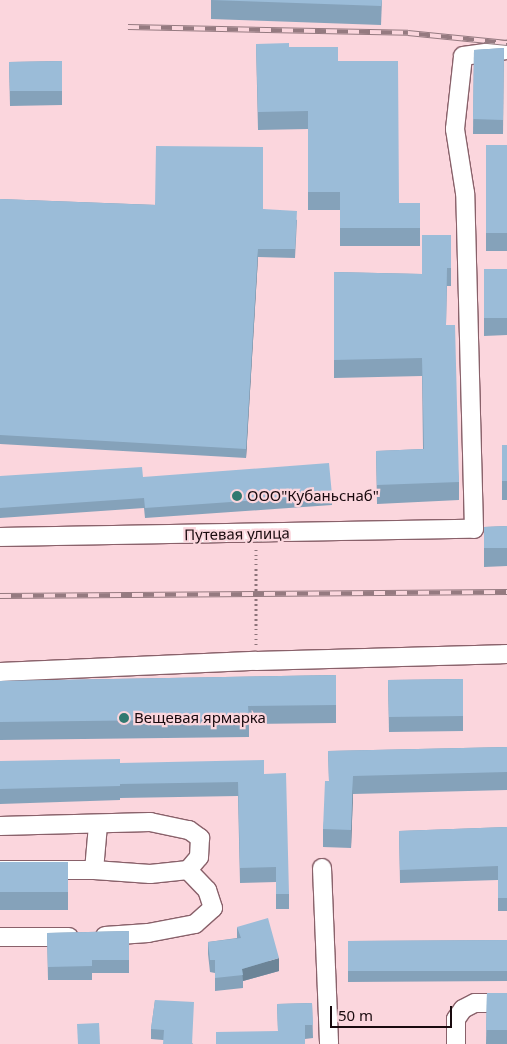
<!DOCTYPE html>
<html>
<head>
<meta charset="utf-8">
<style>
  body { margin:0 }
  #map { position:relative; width:507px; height:1044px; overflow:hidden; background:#fbd6dd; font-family:"Noto Sans",sans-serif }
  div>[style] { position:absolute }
  .path>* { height:3px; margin-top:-1.5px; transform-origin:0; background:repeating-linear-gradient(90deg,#8d7379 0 1px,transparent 0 5px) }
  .roads { filter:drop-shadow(1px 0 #89616a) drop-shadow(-1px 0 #89616a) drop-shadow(0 1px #89616a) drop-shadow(0 -1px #89616a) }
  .minor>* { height:18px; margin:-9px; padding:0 9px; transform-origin:9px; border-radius:9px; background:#fff }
  .rail>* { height:5.5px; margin-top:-2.75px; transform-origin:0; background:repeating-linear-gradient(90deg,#fbd6dd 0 11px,#957a80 0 22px); box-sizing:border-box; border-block:1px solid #957a80 }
  .wall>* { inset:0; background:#85a2ba }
  .shaded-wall>* { inset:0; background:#6c8497 }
  .building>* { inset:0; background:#9bbcd8 }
  .dots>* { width:14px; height:14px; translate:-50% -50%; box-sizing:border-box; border:2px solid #fbd6dd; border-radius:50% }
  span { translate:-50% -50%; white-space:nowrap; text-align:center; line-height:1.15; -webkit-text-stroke:4.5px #fbd6dd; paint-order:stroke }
  .poi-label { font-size:15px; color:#190a0e }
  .left { translate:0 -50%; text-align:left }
  .street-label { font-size:15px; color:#190a0e }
  .scale { position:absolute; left:330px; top:1006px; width:122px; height:22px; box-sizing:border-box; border:2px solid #190a0e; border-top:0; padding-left:6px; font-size:15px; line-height:18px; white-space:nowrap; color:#190a0e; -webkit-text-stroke:4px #fbd6dd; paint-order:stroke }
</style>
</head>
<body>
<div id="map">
  <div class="path">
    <div style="left:256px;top:549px;width:96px;rotate:90deg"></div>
  </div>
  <div class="roads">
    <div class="minor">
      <div style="left:0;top:537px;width:474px;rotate:-1deg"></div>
      <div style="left:474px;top:529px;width:336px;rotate:-91.5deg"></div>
      <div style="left:465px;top:193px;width:65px;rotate:-98.9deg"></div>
      <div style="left:455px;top:129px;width:73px;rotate:-83.7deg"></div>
      <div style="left:463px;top:56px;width:44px;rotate:-7.8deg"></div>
      <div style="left:0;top:672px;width:256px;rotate:-2.5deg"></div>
      <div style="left:256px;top:661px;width:251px;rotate:-1.6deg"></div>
      <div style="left:0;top:826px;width:150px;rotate:-1.5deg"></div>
      <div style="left:150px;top:822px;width:40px;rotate:12deg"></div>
      <div style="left:189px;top:830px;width:14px;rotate:36deg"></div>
      <div style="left:200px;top:838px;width:19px;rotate:93deg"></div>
      <div style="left:199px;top:857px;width:17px;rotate:130deg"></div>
      <div style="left:188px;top:870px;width:38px;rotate:174deg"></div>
      <div style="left:150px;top:874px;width:56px;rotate:-175.9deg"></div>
      <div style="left:94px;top:870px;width:94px;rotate:180deg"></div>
      <div style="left:322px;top:868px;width:176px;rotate:87.7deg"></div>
      <div style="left:94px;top:870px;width:45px;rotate:-84.9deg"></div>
      <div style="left:105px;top:936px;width:43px;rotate:-4deg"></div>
      <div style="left:148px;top:933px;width:48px;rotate:-10.8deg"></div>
      <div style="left:195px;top:924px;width:24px;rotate:-42deg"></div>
      <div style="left:213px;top:908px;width:19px;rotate:-108deg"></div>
      <div style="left:207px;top:890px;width:28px;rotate:-134deg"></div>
      <div style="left:0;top:937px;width:69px"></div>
      <div style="left:456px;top:1044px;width:25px;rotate:-90deg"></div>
      <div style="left:456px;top:1019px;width:12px;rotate:-55deg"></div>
      <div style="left:463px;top:1009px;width:13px;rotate:-27deg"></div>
      <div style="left:475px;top:1003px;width:32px"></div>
    </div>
  </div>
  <div class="rail">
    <div style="left:128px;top:27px;width:280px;rotate:1.2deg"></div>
    <div style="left:408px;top:33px;width:100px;rotate:5.8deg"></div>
    <div style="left:0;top:596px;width:507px;rotate:-0.45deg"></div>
  </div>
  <div class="wall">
    <div style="clip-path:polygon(211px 0,382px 0,381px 25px,211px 19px)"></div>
    <div style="clip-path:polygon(256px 44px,289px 47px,338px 61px,399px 203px,420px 203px,420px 246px,340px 246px,340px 210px,308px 210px,308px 129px,258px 130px)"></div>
    <div style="clip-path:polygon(504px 48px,503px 134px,473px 134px,474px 50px)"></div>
    <div style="clip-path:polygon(62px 61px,62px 105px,10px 106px,9px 62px)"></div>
    <div style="clip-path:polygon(486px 145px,507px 145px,507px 251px,486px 251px)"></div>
    <div style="clip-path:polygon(0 199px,263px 209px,297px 220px,295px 258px,258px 257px,246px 458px,0 444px)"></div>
    <div style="clip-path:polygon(451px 235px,451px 286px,447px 286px,446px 325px,459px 482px,459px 500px,377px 504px,376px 451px,423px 449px,422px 376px,334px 378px,334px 272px,422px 274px)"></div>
    <div style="clip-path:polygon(484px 269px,507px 269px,507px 335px,484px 336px)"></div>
    <div style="clip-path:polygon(502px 445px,507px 445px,507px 500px,502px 500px)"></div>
    <div style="clip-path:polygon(0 476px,143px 477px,332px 495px,332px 505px,145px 518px,144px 508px,0 518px)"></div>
    <div style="clip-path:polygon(507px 526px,507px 566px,484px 567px,484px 527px)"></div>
    <div style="clip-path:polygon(336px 675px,336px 723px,249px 724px,249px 737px,0 740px,0 681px)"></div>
    <div style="clip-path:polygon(463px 679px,463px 731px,389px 732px,388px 680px)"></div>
    <div style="clip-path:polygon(507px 747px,507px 790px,353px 794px,351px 848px,323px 847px,323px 829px,329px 781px,328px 751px)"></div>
    <div style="clip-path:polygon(0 761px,120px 763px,264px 774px,289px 894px,289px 909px,276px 909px,276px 882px,240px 883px,238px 796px,120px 798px,120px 800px,0 804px)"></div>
    <div style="clip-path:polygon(507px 827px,507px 911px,498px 911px,498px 880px,400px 883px,399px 831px)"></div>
    <div style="clip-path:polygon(0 862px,68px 862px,68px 910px,0 910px)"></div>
    <div style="clip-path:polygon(237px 927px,279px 971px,243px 981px,243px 988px,215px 991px,215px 973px,210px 972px,208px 954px,208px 942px,237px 938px)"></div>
    <div style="clip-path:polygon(129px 931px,129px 973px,92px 973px,92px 980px,48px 980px,47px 933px)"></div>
    <div style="clip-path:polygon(507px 940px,507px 981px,348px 982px,348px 941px)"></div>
    <div style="clip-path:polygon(487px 993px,507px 993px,507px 1044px,486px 1044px)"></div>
    <div style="clip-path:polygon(155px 1000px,193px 1044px,163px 1040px,151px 1039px,151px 1029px)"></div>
    <div style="clip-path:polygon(312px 1003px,313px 1038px,305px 1039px,278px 1031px,277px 1004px)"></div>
  </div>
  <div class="shaded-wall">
    <div style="clip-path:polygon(258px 249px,258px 257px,246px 458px,246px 449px)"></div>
    <div style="clip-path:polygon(353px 776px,353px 794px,351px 848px,351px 830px)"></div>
    <div style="clip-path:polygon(279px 958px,279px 971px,243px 981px,242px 969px)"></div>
  </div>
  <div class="building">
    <div style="clip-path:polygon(211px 0,382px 0,381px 6px)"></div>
    <div style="clip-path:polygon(289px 43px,289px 47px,338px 47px,338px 61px,398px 61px,399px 203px,420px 203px,420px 228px,340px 228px,340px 192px,308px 192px,308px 111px,258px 112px,256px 44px)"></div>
    <div style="clip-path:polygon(504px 48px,503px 120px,473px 119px,474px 50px)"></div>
    <div style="clip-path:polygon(62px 61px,62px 91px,10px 91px,9px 62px)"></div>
    <div style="clip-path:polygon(486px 145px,507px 145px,507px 233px,486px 233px)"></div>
    <div style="clip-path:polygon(156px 146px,263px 147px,263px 209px,297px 211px,295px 249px,258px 249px,246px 449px,0 435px,0 199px,155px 205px)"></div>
    <div style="clip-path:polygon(422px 235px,451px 235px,451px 268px,447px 268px,446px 325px,455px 325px,459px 482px,377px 485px,376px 451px,424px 449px,422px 358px,334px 360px,334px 272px,422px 274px)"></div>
    <div style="clip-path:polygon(484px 269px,507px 269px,507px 318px,484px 318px)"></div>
    <div style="clip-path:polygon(502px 445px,507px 445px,507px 481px,502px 481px)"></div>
    <div style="clip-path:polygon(329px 463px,332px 495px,145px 508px,144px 498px,0 508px,0 476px,142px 467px,143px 477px)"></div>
    <div style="clip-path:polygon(507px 526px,507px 548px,484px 548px,484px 527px)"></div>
    <div style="clip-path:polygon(336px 675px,336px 705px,248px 706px,249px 719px,0 722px,0 681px)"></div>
    <div style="clip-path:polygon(463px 679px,463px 716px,389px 717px,388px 680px)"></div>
    <div style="clip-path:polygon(507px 747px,507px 772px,353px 776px,351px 830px,323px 829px,325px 781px,329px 781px,328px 751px)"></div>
    <div style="clip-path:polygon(120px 759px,120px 763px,264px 760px,264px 774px,286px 773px,289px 894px,276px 894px,276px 867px,240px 868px,238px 782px,120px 784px,120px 786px,0 789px,0 761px)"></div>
    <div style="clip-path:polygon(507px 827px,507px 898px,498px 898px,498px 866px,400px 870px,399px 831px)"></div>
    <div style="clip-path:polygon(0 862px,68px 862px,68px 892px,0 892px)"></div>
    <div style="clip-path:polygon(268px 918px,279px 958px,242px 969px,243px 975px,215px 978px,215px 960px,210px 960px,208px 942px,241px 938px,237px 927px)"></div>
    <div style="clip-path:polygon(129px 931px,129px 960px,92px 960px,92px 966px,48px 967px,47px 933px)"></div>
    <div style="clip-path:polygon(507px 940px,507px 971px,348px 971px,348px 941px)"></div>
    <div style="clip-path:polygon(487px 993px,507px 993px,507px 1030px,486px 1030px)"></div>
    <div style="clip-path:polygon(155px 1000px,194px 1002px,192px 1044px,163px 1044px,164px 1030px,151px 1029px)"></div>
    <div style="clip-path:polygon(312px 1003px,313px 1025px,305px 1025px,305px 1044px,216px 1044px,216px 1032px,278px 1031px,277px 1004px)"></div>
    <div style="clip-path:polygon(99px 1023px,100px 1044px,78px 1044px,77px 1024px)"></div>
  </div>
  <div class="dots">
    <div style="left:237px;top:496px;background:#327970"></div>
    <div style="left:124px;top:718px;background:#327970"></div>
  </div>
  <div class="poi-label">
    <span class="left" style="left:247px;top:496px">ООО"Кубаньснаб"</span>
    <span class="left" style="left:134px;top:718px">Вещевая ярмарка</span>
  </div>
  <div class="street-label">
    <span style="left:237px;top:534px;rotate:-1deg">Путевая улица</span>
  </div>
  <div class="scale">50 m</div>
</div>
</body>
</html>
